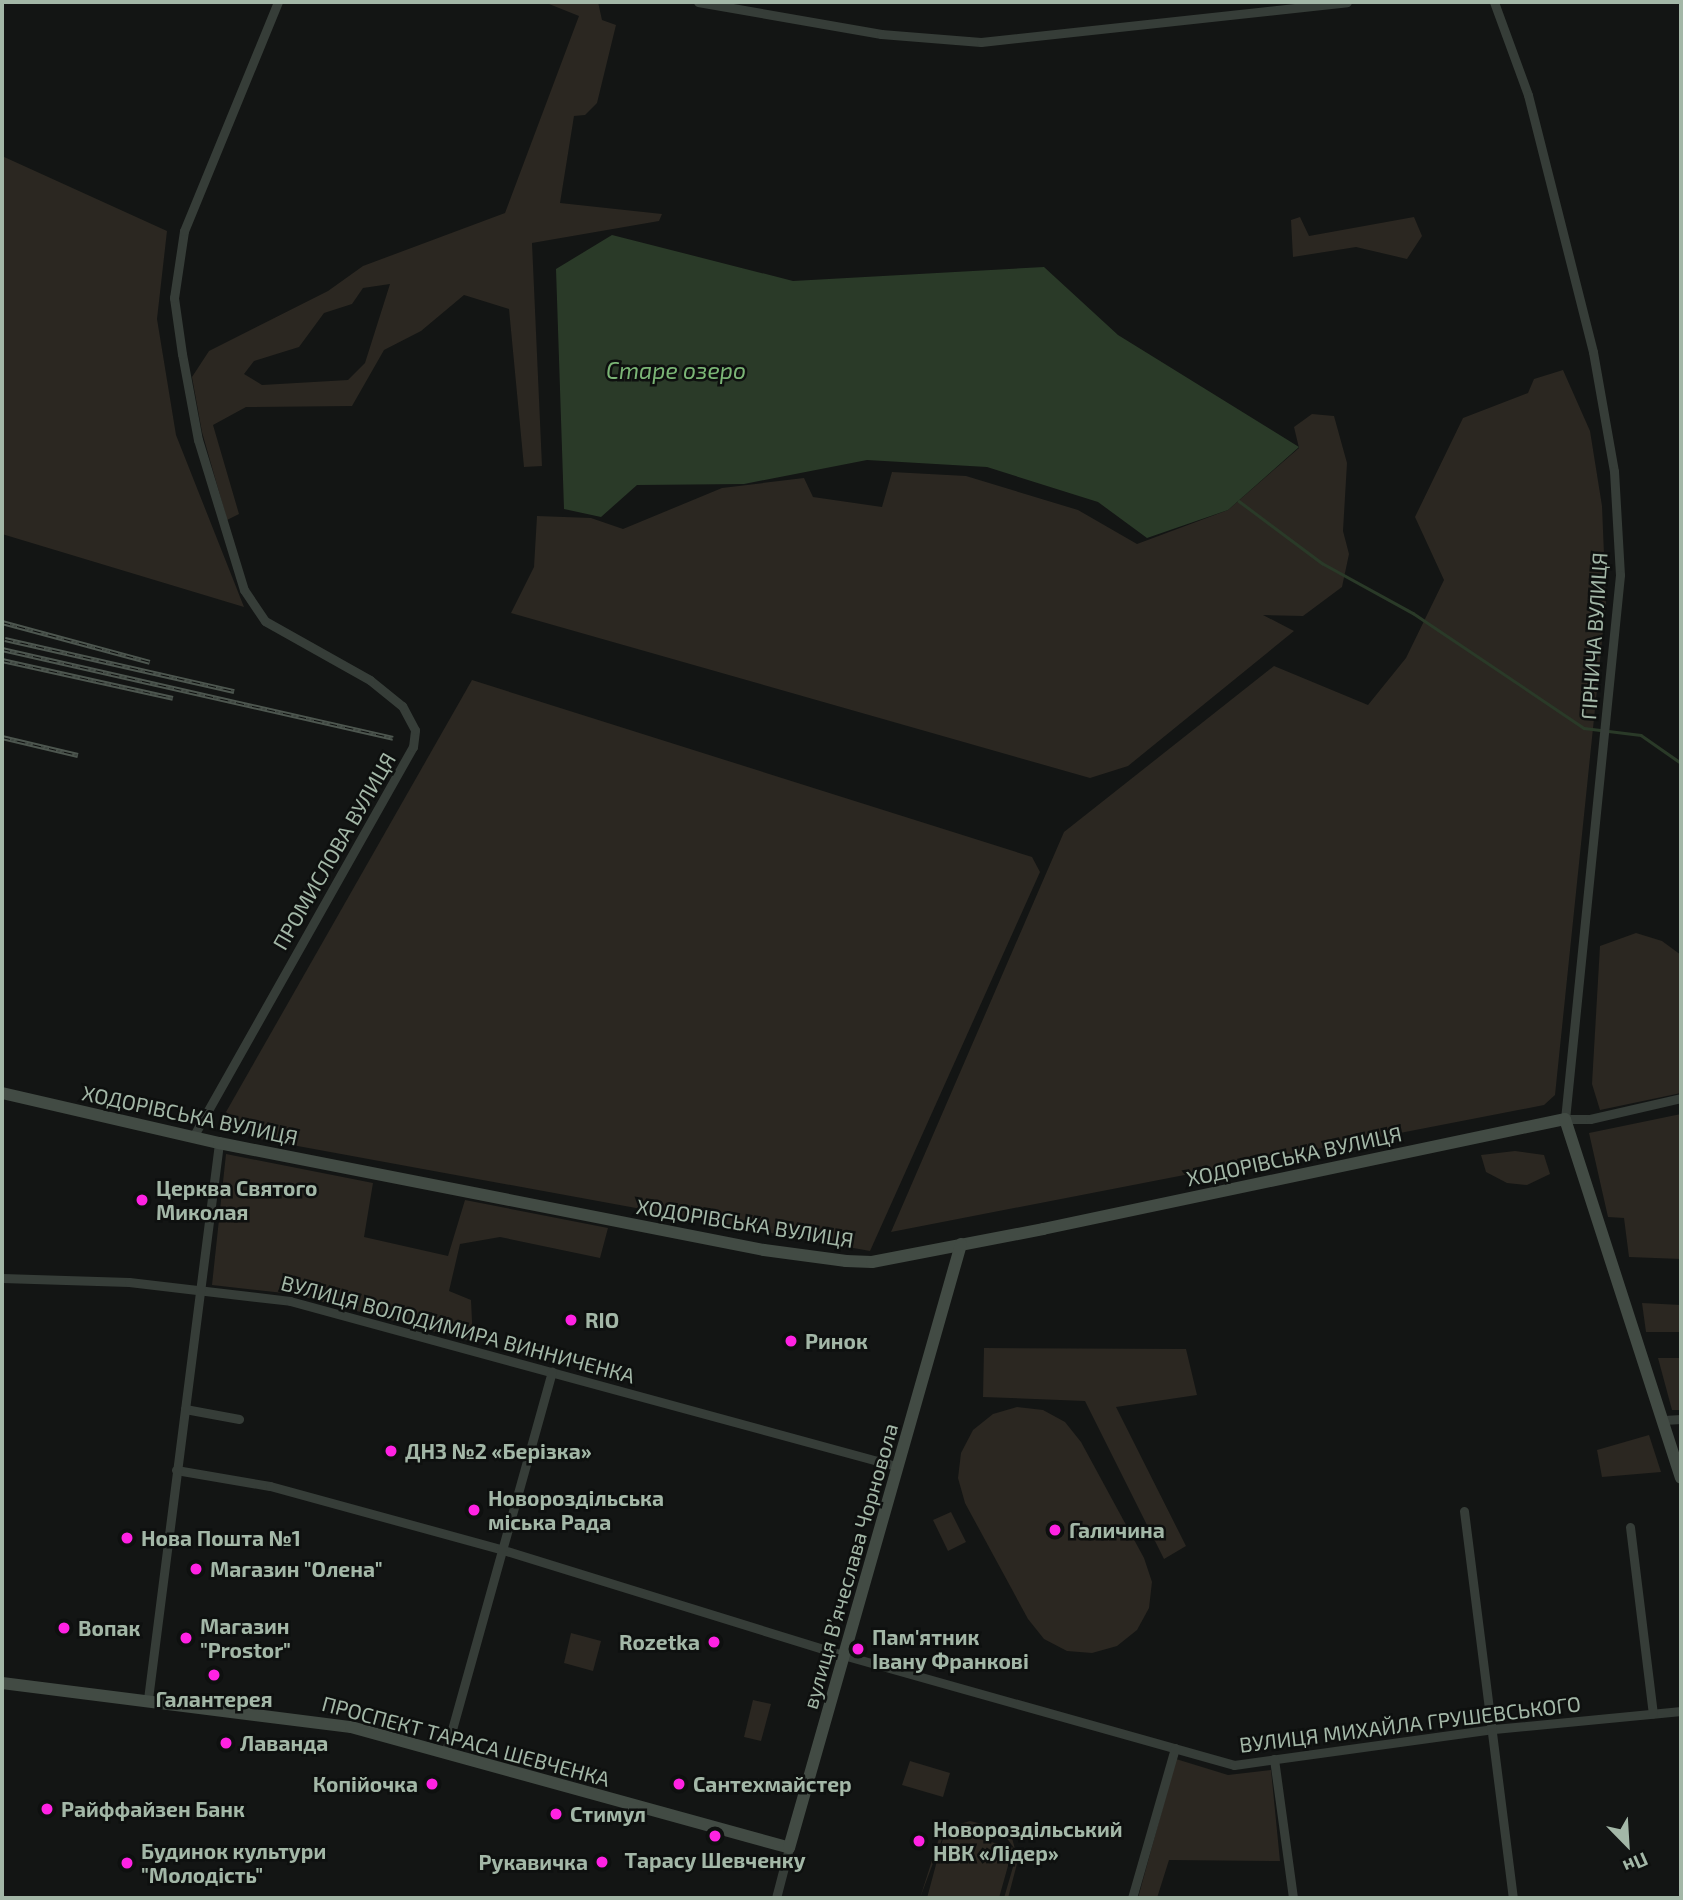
<!DOCTYPE html>
<html>
<head>
<meta charset="utf-8">
<style>
  body { margin:0 }
  #map { position:relative; width:1683px; height:1900px; overflow:hidden; background:#131514; font-family:"Exo 2",sans-serif }
  div>[style] { position:absolute }
  .green>* { inset:0; background:#2b2721 }
  .water>* { inset:0; background:#2a3a28 }
  .stream>* { height:2.5px; margin:-1.25px; padding:0 1.25px; transform-origin:1.25px; border-radius:1.25px; background:#2a3a28 }
  .street>* { height:9px; margin:-4.5px; padding:0 4.5px; transform-origin:4.5px; border-radius:4.5px; background:#363d38 }
  .secondary>* { height:12px; margin:-6px; padding:0 6px; transform-origin:6px; border-radius:6px; background:#424b44 }
  .rail>* { height:5px; margin-top:-2.5px; transform-origin:0; background:repeating-linear-gradient(90deg,#0e100f 0 8px,#4d564f 0 16px); box-sizing:border-box; border-block:2px solid #4d564f }
  .dots>* { width:19px; height:19px; translate:-50% -50%; box-sizing:border-box; border:4px solid #0e100f; border-radius:50% }
  span { translate:-50% -50%; white-space:nowrap; text-align:center; line-height:1.15; -webkit-text-stroke:5px #0e100f; paint-order:stroke }
  .street-label { font-size:21px; color:#a3b7a7 }
  .poi-label { font-size:21px; color:#a3b7a7; font-weight:700 }
  .left { translate:0 -50%; text-align:left }
  .right { translate:-100% -50%; text-align:right }
  .water-label { font-size:23px; color:#7bb676; font-style:italic }
  .frame { position:absolute; inset:0; border:4px solid #a3b7a7; pointer-events:none }
  .north { position:absolute; left:1592px; top:1809px; width:70px; height:70px; -webkit-text-stroke:5px #0e100f; paint-order:stroke; rotate:156deg; font-size:19px; font-weight:700; line-height:28px; text-align:center; color:#a3b7a7 }
  .north::after { content:''; display:block; margin:auto; width:24px; height:32px; background:#a3b7a7; clip-path:polygon(50% 0,100% 100%,50% 72%,0 100%) }
</style>
</head>
<body>
<div id="map">
  <div class="green">
    <div style="clip-path:polygon(evenodd,544px 2px,598px 2px,602px 20px,616px 25px,597px 103px,585px 115px,574px 116px,560px 203px,662px 214px,659px 221px,532px 243px,542px 466px,524px 467px,509px 309px,464px 295px,421px 331px,384px 350px,352px 406px,246px 407px,213px 425px,239px 514px,227px 520px,202px 432px,192px 377px,209px 351px,328px 291px,363px 266px,505px 213px,579px 16px,544px 2px,390px 284px,365px 363px,348px 380px,262px 385px,244px 374px,254px 361px,299px 347px,324px 313px,352px 304px,363px 288px,390px 284px)"></div>
    <div style="clip-path:polygon(2px 156px,167px 231px,157px 319px,176px 435px,244px 607px,2px 534px)"></div>
    <div style="clip-path:polygon(1300px 217px,1309px 236px,1414px 217px,1422px 236px,1407px 259px,1356px 247px,1293px 257px,1291px 220px)"></div>
    <div style="clip-path:polygon(1563px 370px,1590px 431px,1602px 506px,1606px 603px,1555px 1095px,1544px 1105px,891px 1232px,1064px 832px,1274px 666px,1368px 705px,1406px 658px,1444px 580px,1415px 517px,1463px 418px,1528px 393px,1534px 379px)"></div>
    <div style="clip-path:polygon(1312px 414px,1334px 416px,1347px 463px,1343px 531px,1349px 554px,1342px 587px,1303px 616px,1263px 615px,1294px 631px,1128px 766px,1090px 778px,511px 613px,534px 567px,537px 516px,591px 518px,623px 529px,722px 488px,804px 478px,813px 497px,882px 507px,892px 472px,966px 476px,1078px 510px,1137px 544px,1228px 510px,1299px 448px,1294px 427px)"></div>
    <div style="clip-path:polygon(472px 680px,1032px 857px,1040px 872px,870px 1251px,254px 1138px,226px 1112px)"></div>
    <div style="clip-path:polygon(1636px 933px,1662px 941px,1681px 955px,1681px 1093px,1600px 1110px,1592px 1084px,1600px 946px)"></div>
    <div style="clip-path:polygon(1681px 1114px,1681px 1259px,1629px 1257px,1624px 1218px,1608px 1217px,1589px 1133px)"></div>
    <div style="clip-path:polygon(1515px 1151px,1544px 1155px,1550px 1174px,1527px 1185px,1507px 1183px,1486px 1172px,1481px 1155px)"></div>
    <div style="clip-path:polygon(226px 1154px,373px 1183px,364px 1237px,448px 1256px,465px 1200px,608px 1228px,600px 1258px,500px 1237px,460px 1244px,449px 1291px,471px 1300px,473px 1342px,293px 1294px,212px 1285px)"></div>
    <div style="clip-path:polygon(1642px 1303px,1681px 1305px,1681px 1332px,1646px 1332px)"></div>
    <div style="clip-path:polygon(984px 1348px,1186px 1349px,1197px 1395px,1116px 1407px,1186px 1546px,1164px 1559px,1085px 1401px,983px 1397px)"></div>
    <div style="clip-path:polygon(1658px 1358px,1681px 1358px,1681px 1410px,1672px 1410px)"></div>
    <div style="clip-path:polygon(1017px 1407px,1043px 1410px,1065px 1422px,1081px 1442px,1144px 1558px,1152px 1582px,1149px 1608px,1137px 1630px,1117px 1646px,1092px 1653px,1067px 1651px,1044px 1639px,1028px 1619px,965px 1503px,958px 1478px,961px 1453px,973px 1430px,993px 1414px)"></div>
    <div style="clip-path:polygon(1649px 1435px,1661px 1472px,1602px 1477px,1597px 1450px)"></div>
    <div style="clip-path:polygon(951px 1512px,966px 1542px,948px 1551px,933px 1520px)"></div>
    <div style="clip-path:polygon(571px 1633px,601px 1641px,593px 1671px,564px 1663px)"></div>
    <div style="clip-path:polygon(753px 1700px,771px 1704px,761px 1741px,744px 1737px)"></div>
    <div style="clip-path:polygon(1176px 1759px,1228px 1775px,1271px 1770px,1280px 1861px,1169px 1860px,1157px 1898px,1138px 1898px)"></div>
    <div style="clip-path:polygon(910px 1761px,950px 1773px,943px 1797px,902px 1785px)"></div>
    <div style="clip-path:polygon(evenodd,970px 1821px,1003px 1829px,1012px 1838px,1018px 1860px,1008px 1898px,1004px 1898px,1015px 1860px,1013px 1848px,999px 1898px,927px 1898px,945px 1831px,920px 1898px,942px 1829px,970px 1821px,976px 1824px,1003px 1833px,1014px 1848px,945px 1830px,976px 1824px)"></div>
  </div>
  <div class="water">
    <div style="clip-path:polygon(612px 235px,793px 281px,1044px 267px,1118px 335px,1299px 447px,1228px 510px,1147px 538px,1098px 502px,987px 467px,867px 460px,744px 484px,637px 485px,601px 517px,564px 509px,556px 269px)"></div>
  </div>
  <div class="stream">
    <div style="left:1239px;top:501px;width:104px;rotate:36.8deg"></div>
    <div style="left:1322px;top:563px;width:104px;rotate:28.8deg"></div>
    <div style="left:1413px;top:613px;width:206px;rotate:33.9deg"></div>
    <div style="left:1584px;top:728px;width:57px;rotate:7deg"></div>
    <div style="left:1641px;top:735px;width:49px;rotate:35deg"></div>
  </div>
  <div class="street">
    <div style="left:698px;top:2px;width:186px;rotate:9.9deg"></div>
    <div style="left:881px;top:34px;width:100px;rotate:4.6deg"></div>
    <div style="left:981px;top:42px;width:368px;rotate:-6.2deg"></div>
    <div style="left:1494px;top:2px;width:99px;rotate:69.9deg"></div>
    <div style="left:1528px;top:95px;width:265px;rotate:75.8deg"></div>
    <div style="left:1593px;top:352px;width:121px;rotate:80deg"></div>
    <div style="left:1614px;top:471px;width:104px;rotate:86.7deg"></div>
    <div style="left:1620px;top:575px;width:547px;rotate:95.77deg"></div>
    <div style="left:1565px;top:1119px;width:25px"></div>
    <div style="left:1590px;top:1119px;width:93px;rotate:-13deg"></div>
    <div style="left:193px;top:1137px;width:448px;rotate:-60.6deg"></div>
    <div style="left:413px;top:747px;width:17px;rotate:-83deg"></div>
    <div style="left:415px;top:730px;width:27px;rotate:-118deg"></div>
    <div style="left:402px;top:706px;width:41px;rotate:-140.9deg"></div>
    <div style="left:370px;top:680px;width:120px;rotate:-150.7deg"></div>
    <div style="left:265px;top:621px;width:37px;rotate:-124deg"></div>
    <div style="left:244px;top:590px;width:157px;rotate:-107deg"></div>
    <div style="left:198px;top:440px;width:87px;rotate:-100.5deg"></div>
    <div style="left:182px;top:354px;width:57px;rotate:-98.1deg"></div>
    <div style="left:174px;top:298px;width:68px;rotate:-81.5deg"></div>
    <div style="left:184px;top:231px;width:248px;rotate:-67.7deg"></div>
    <div style="left:2px;top:1278px;width:127px;rotate:1.8deg"></div>
    <div style="left:129px;top:1282px;width:162px;rotate:6.7deg"></div>
    <div style="left:290px;top:1301px;width:628px;rotate:15.23deg"></div>
    <div style="left:185px;top:1409px;width:55px;rotate:10.5deg"></div>
    <div style="left:1664px;top:1420px;width:17px;rotate:-3deg"></div>
    <div style="left:176px;top:1470px;width:95px;rotate:9.7deg"></div>
    <div style="left:270px;top:1486px;width:238px;rotate:15.3deg"></div>
    <div style="left:500px;top:1549px;width:359px;rotate:17.2deg"></div>
    <div style="left:843px;top:1655px;width:406px;rotate:15.7deg"></div>
    <div style="left:1234px;top:1765px;width:262px;rotate:-7.9deg"></div>
    <div style="left:1494px;top:1729px;width:188px;rotate:-5.5deg"></div>
    <div style="left:1464px;top:1511px;width:390px;rotate:82.8deg"></div>
    <div style="left:1630px;top:1527px;width:188px;rotate:83deg"></div>
    <div style="left:148px;top:1699px;width:561px;rotate:-82.72deg"></div>
    <div style="left:446px;top:1751px;width:394px;rotate:-74.4deg"></div>
    <div style="left:1274px;top:1759px;width:140px;rotate:82.2deg"></div>
    <div style="left:776px;top:1898px;width:52px;rotate:-75.4deg"></div>
    <div style="left:1132px;top:1898px;width:156px;rotate:-74deg"></div>
  </div>
  <div class="secondary">
    <div style="left:2px;top:1093px;width:223px;rotate:13deg"></div>
    <div style="left:219px;top:1143px;width:555px;rotate:11.11deg"></div>
    <div style="left:764px;top:1250px;width:83px;rotate:7.6deg"></div>
    <div style="left:846px;top:1261px;width:26px;rotate:2deg"></div>
    <div style="left:872px;top:1262px;width:174px;rotate:-10.9deg"></div>
    <div style="left:1043px;top:1229px;width:533px;rotate:-11.9deg"></div>
    <div style="left:1565px;top:1119px;width:377px;rotate:72.1deg"></div>
    <div style="left:2px;top:1683px;width:352px;rotate:7.2deg"></div>
    <div style="left:351px;top:1727px;width:454px;rotate:15.4deg"></div>
    <div style="left:789px;top:1848px;width:628px;rotate:-74.1deg"></div>
  </div>
  <div class="rail">
    <div style="left:2px;top:622px;width:153px;rotate:15.1deg"></div>
    <div style="left:5px;top:639px;width:235px;rotate:12.8deg"></div>
    <div style="left:2px;top:649px;width:401px;rotate:12.8deg"></div>
    <div style="left:2px;top:660px;width:175px;rotate:12.5deg"></div>
    <div style="left:2px;top:737px;width:78px;rotate:13.3deg"></div>
  </div>
  <div class="dots">
    <div style="left:142px;top:1200px;background:#ff22e3"></div>
    <div style="left:571px;top:1320px;background:#ff22e3"></div>
    <div style="left:791px;top:1341px;background:#ff22e3"></div>
    <div style="left:391px;top:1451px;background:#ff22e3"></div>
    <div style="left:474px;top:1510px;background:#ff22e3"></div>
    <div style="left:1055px;top:1530px;background:#ff22e3"></div>
    <div style="left:127px;top:1538px;background:#ff22e3"></div>
    <div style="left:196px;top:1569px;background:#ff22e3"></div>
    <div style="left:64px;top:1628px;background:#ff22e3"></div>
    <div style="left:186px;top:1638px;background:#ff22e3"></div>
    <div style="left:714px;top:1642px;background:#ff22e3"></div>
    <div style="left:858px;top:1649px;background:#ff22e3"></div>
    <div style="left:214px;top:1675px;background:#ff22e3"></div>
    <div style="left:226px;top:1743px;background:#ff22e3"></div>
    <div style="left:432px;top:1784px;background:#ff22e3"></div>
    <div style="left:679px;top:1784px;background:#ff22e3"></div>
    <div style="left:47px;top:1809px;background:#ff22e3"></div>
    <div style="left:556px;top:1814px;background:#ff22e3"></div>
    <div style="left:715px;top:1836px;background:#ff22e3"></div>
    <div style="left:919px;top:1841px;background:#ff22e3"></div>
    <div style="left:602px;top:1862px;background:#ff22e3"></div>
    <div style="left:127px;top:1863px;background:#ff22e3"></div>
  </div>
  <div class="street-label">
    <span style="left:1594px;top:636px;rotate:-86deg">ГІРНИЧА ВУЛИЦЯ</span>
    <span style="left:334px;top:851px;rotate:-60deg">ПРОМИСЛОВА ВУЛИЦЯ</span>
    <span style="left:190px;top:1115px;rotate:12deg">ХОДОРІВСЬКА ВУЛИЦЯ</span>
    <span style="left:1294px;top:1156px;rotate:-12deg">ХОДОРІВСЬКА ВУЛИЦЯ</span>
    <span style="left:745px;top:1223px;rotate:9deg">ХОДОРІВСЬКА ВУЛИЦЯ</span>
    <span style="left:458px;top:1329px;rotate:15deg">ВУЛИЦЯ ВОЛОДИМИРА ВИННИЧЕНКА</span>
    <span style="left:850px;top:1566px;rotate:-74deg">вулиця Вʼячеслава Чорновола</span>
    <span style="left:1410px;top:1724px;rotate:-7deg">ВУЛИЦЯ МИХАЙЛА ГРУШЕВСЬКОГО</span>
    <span style="left:466px;top:1741px;rotate:15deg">ПРОСПЕКТ ТАРАСА ШЕВЧЕНКА</span>
  </div>
  <div class="poi-label">
    <span class="left" style="left:156px;top:1200px">Церква Святого<br>Миколая</span>
    <span class="left" style="left:585px;top:1320px">RIO</span>
    <span class="left" style="left:805px;top:1341px">Ринок</span>
    <span class="left" style="left:405px;top:1451px">ДНЗ №2 «Берізка»</span>
    <span class="left" style="left:488px;top:1510px">Новороздільська<br>міська Рада</span>
    <span class="left" style="left:1069px;top:1530px">Галичина</span>
    <span class="left" style="left:141px;top:1538px">Нова Пошта №1</span>
    <span class="left" style="left:210px;top:1569px">Магазин "Олена"</span>
    <span class="left" style="left:200px;top:1638px">Магазин<br>"Prostor"</span>
    <span class="left" style="left:78px;top:1628px">Вопак</span>
    <span class="left" style="left:872px;top:1649px">Пам'ятник<br>Івану Франкові</span>
    <span class="right" style="left:700px;top:1642px">Rozetka</span>
    <span style="left:214px;top:1699px">Галантерея</span>
    <span class="left" style="left:240px;top:1743px">Лаванда</span>
    <span class="right" style="left:418px;top:1784px">Копійочка</span>
    <span class="left" style="left:693px;top:1784px">Сантехмайстер</span>
    <span class="left" style="left:61px;top:1809px">Райффайзен Банк</span>
    <span class="left" style="left:570px;top:1814px">Стимул</span>
    <span class="left" style="left:933px;top:1841px">Новороздільський<br>НВК «Лідер»</span>
    <span class="left" style="left:141px;top:1863px">Будинок культури<br>"Молодість"</span>
    <span style="left:715px;top:1860px">Тарасу Шевченку</span>
    <span class="right" style="left:588px;top:1862px">Рукавичка</span>
  </div>
  <div class="water-label">
    <span style="left:676px;top:370px">Старе озеро</span>
  </div>
  <div class="frame"></div>
  <div class="north">Пн</div>
</div>
</body>
</html>
